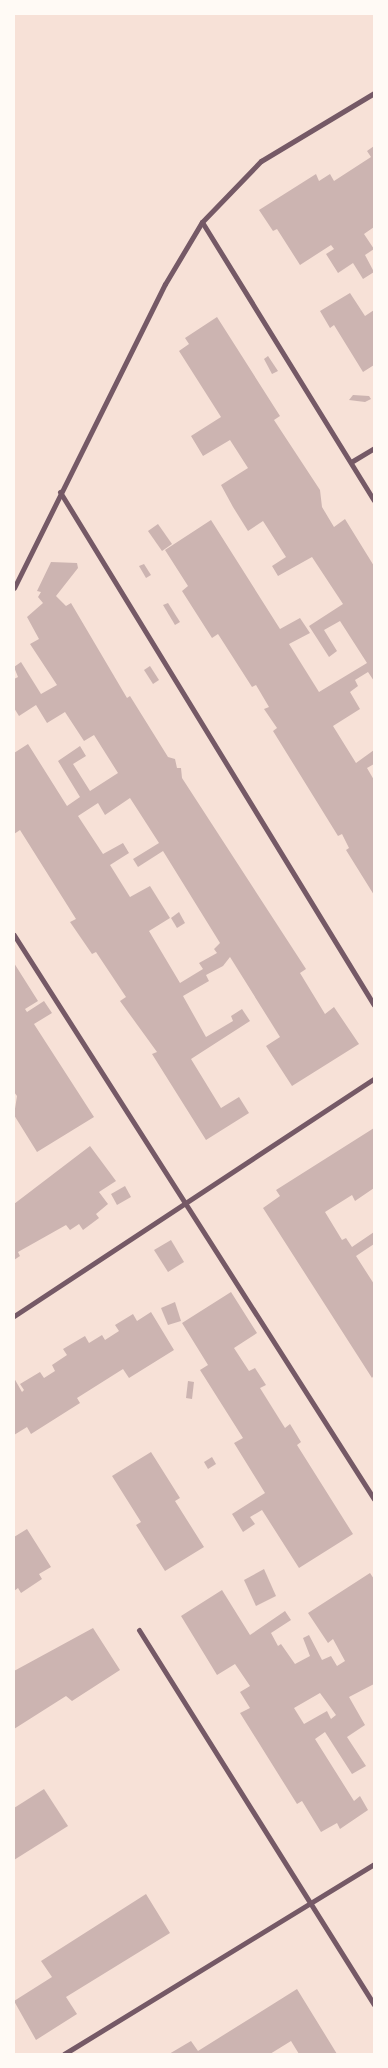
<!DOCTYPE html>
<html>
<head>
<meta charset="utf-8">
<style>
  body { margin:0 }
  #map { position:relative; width:388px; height:2068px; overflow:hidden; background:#f7e1d7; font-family:"PT Serif",serif }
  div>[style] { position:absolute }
  .building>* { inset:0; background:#ccb4b1 }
  .minor>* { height:5px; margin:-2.5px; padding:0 2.5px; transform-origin:2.5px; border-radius:2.5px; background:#755966 }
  span { translate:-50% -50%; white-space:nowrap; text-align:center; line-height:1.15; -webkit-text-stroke:5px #fffaf5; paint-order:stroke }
  .frame { position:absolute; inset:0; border:15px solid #fffaf5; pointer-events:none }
</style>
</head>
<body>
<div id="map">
  <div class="building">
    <div style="clip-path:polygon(374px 146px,374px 227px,364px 234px,374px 249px,365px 255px,374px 272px,363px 279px,353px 263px,338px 273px,326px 254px,334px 249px,331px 245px,300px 265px,277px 229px,273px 231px,259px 210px,316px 174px,319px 181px,330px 174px,334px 181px,371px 157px,367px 151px)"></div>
    <div style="clip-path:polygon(350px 293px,365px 316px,374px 310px,374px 365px,363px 372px,334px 325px,330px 328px,320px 311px)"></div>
    <div style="clip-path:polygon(217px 317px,280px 416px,274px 420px,320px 490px,322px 507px,334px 527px,345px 519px,374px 566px,374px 681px,368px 672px,355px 680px,358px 686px,350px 692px,360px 709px,333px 726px,356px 763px,374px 750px,374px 764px,367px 768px,374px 780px,374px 895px,346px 850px,349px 848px,342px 834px,338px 836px,273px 731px,277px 728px,264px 709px,269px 707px,256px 685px,252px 687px,218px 634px,212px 638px,182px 591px,188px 586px,165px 550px,211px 520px,280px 629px,300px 618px,310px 633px,289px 644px,319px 692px,367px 663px,340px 621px,324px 630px,337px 651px,329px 657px,309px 626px,343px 604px,312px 557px,278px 576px,272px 566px,286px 557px,263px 521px,248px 531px,233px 507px,221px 485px,248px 468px,230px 440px,203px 456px,191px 436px,221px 417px,179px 351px,189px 344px,185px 338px)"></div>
    <div style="clip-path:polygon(268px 356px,278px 371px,272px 374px,264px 359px)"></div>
    <div style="clip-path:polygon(353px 395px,369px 396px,371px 399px,365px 402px,349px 400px)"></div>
    <div style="clip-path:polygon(158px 524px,172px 544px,162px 551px,148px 531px)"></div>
    <div style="clip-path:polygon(evenodd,51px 562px,77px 563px,78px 568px,56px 596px,66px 606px,71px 603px,127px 698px,130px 696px,168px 757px,175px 759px,177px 768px,181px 768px,182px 778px,306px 969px,300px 973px,325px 1014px,334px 1007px,359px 1044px,292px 1086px,266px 1046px,280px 1037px,230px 957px,223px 966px,206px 975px,209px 981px,183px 996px,206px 1037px,233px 1021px,231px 1016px,242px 1009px,250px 1021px,191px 1059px,221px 1108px,239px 1097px,249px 1113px,206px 1140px,152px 1054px,157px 1052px,120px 1001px,126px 997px,96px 952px,92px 954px,70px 922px,76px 919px,20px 830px,14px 834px,14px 753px,28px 744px,67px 806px,80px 797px,58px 761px,80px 746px,86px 756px,73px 764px,90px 791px,118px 773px,94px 735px,84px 741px,65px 712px,47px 723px,36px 705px,19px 716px,14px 708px,14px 679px,18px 677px,14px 667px,21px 662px,41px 694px,57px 685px,30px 644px,39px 639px,27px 617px,43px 603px,38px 597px,41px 592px,37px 591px,51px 562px,130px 798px,159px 843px,133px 859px,138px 867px,163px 851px,220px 943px,214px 949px,217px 953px,199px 963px,203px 969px,180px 983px,149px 931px,170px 918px,150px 886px,130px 897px,110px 865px,129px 853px,123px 843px,103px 854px,78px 816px,98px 803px,105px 815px,130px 798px)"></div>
    <div style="clip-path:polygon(144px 564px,151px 575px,146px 578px,139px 566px)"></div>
    <div style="clip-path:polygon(168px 603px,180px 622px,175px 625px,163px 605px)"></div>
    <div style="clip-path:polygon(150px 666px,159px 680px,153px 684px,144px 670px)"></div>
    <div style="clip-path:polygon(179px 912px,185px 923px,177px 928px,171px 918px)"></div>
    <div style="clip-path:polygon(14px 963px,38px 1001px,25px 1009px,27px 1012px,44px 1001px,52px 1013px,34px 1024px,94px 1117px,37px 1152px,14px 1115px,17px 1096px,14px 1092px)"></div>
    <div style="clip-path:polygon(374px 1128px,374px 1188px,355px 1201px,352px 1195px,325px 1212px,342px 1240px,346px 1238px,352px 1247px,374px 1232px,374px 1244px,356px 1256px,374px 1284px,374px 1375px,372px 1378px,263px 1208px,280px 1196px,276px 1190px)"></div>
    <div style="clip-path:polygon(90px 1146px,116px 1181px,99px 1192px,108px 1204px,96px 1214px,99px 1218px,83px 1230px,79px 1224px,70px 1230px,66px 1225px,18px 1252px,20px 1256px,14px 1260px,14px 1204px)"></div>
    <div style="clip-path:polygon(125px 1186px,131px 1197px,117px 1205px,111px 1194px)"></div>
    <div style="clip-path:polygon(171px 1240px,184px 1262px,168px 1272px,154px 1250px)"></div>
    <div style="clip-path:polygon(231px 1292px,257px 1333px,234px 1348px,249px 1371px,255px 1368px,266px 1385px,260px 1388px,285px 1428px,290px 1424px,301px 1442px,297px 1445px,353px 1534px,299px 1568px,262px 1510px,250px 1517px,255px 1524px,243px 1532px,232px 1514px,265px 1493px,234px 1443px,243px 1438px,200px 1370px,208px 1365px,182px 1323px)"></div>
    <div style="clip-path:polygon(175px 1302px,181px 1321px,168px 1325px,161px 1308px)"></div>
    <div style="clip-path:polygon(151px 1312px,174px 1350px,129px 1378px,123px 1369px,77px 1398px,80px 1403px,31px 1434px,27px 1427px,14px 1435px,14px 1378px,22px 1392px,24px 1390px,20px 1384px,40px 1372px,44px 1378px,55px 1371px,52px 1365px,67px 1355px,63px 1349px,85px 1336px,89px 1343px,102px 1335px,105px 1340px,119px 1331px,115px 1325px,133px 1314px,137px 1321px)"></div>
    <div style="clip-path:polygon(188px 1381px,194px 1382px,192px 1399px,186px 1398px)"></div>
    <div style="clip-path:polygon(151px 1452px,180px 1498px,175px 1501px,204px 1547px,165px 1571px,136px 1525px,141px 1522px,112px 1476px)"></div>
    <div style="clip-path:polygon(212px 1457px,216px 1464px,208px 1469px,204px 1462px)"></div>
    <div style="clip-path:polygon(27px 1529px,51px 1567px,39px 1574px,42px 1579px,21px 1593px,18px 1588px,14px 1591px,14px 1537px)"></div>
    <div style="clip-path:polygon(264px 1569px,276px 1596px,256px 1606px,244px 1580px)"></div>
    <div style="clip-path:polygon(evenodd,370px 1573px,374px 1579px,374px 1684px,349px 1697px,365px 1725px,347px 1737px,366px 1766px,352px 1774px,325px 1732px,315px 1739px,354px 1801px,360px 1796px,368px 1810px,340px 1829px,337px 1823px,321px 1832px,302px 1801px,297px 1804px,240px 1713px,250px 1708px,240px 1692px,250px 1686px,235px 1664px,217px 1675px,181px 1616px,222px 1590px,250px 1635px,285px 1611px,291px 1620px,271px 1633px,278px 1646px,281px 1644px,295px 1664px,310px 1656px,303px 1638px,309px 1635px,322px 1660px,331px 1656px,337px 1666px,345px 1661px,333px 1639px,328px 1643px,308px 1613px,370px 1573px,320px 1693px,336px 1715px,331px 1719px,327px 1711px,304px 1724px,294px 1708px,320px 1693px)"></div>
    <div style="clip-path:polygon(93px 1628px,120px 1670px,72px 1701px,66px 1696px,14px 1729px,14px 1671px)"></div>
    <div style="clip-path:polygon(44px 1789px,68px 1826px,14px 1860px,14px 1808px)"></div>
    <div style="clip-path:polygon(146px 1894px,170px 1933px,66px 1997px,77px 2014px,36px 2040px,14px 2001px,52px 1977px,41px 1961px)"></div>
    <div style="clip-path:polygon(297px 1989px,337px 2054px,299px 2054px,291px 2041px,270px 2054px,169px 2054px,191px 2041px,198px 2051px)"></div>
  </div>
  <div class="minor">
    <div style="left:202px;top:222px;width:327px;rotate:58.3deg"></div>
    <div style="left:351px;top:462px;width:27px;rotate:-31deg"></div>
    <div style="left:60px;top:492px;width:601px;rotate:58.53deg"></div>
    <div style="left:14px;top:588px;width:339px;rotate:-63.6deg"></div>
    <div style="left:165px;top:284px;width:72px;rotate:-59.2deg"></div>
    <div style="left:202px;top:222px;width:85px;rotate:-46deg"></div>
    <div style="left:261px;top:161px;width:132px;rotate:-31deg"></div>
    <div style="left:14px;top:935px;width:669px;rotate:57.45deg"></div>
    <div style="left:14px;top:1316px;width:431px;rotate:-33.4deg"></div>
    <div style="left:139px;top:1630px;width:442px;rotate:57.9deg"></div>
    <div style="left:64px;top:2054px;width:364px;rotate:-31.5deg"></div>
  </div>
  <div class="frame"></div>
</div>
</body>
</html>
